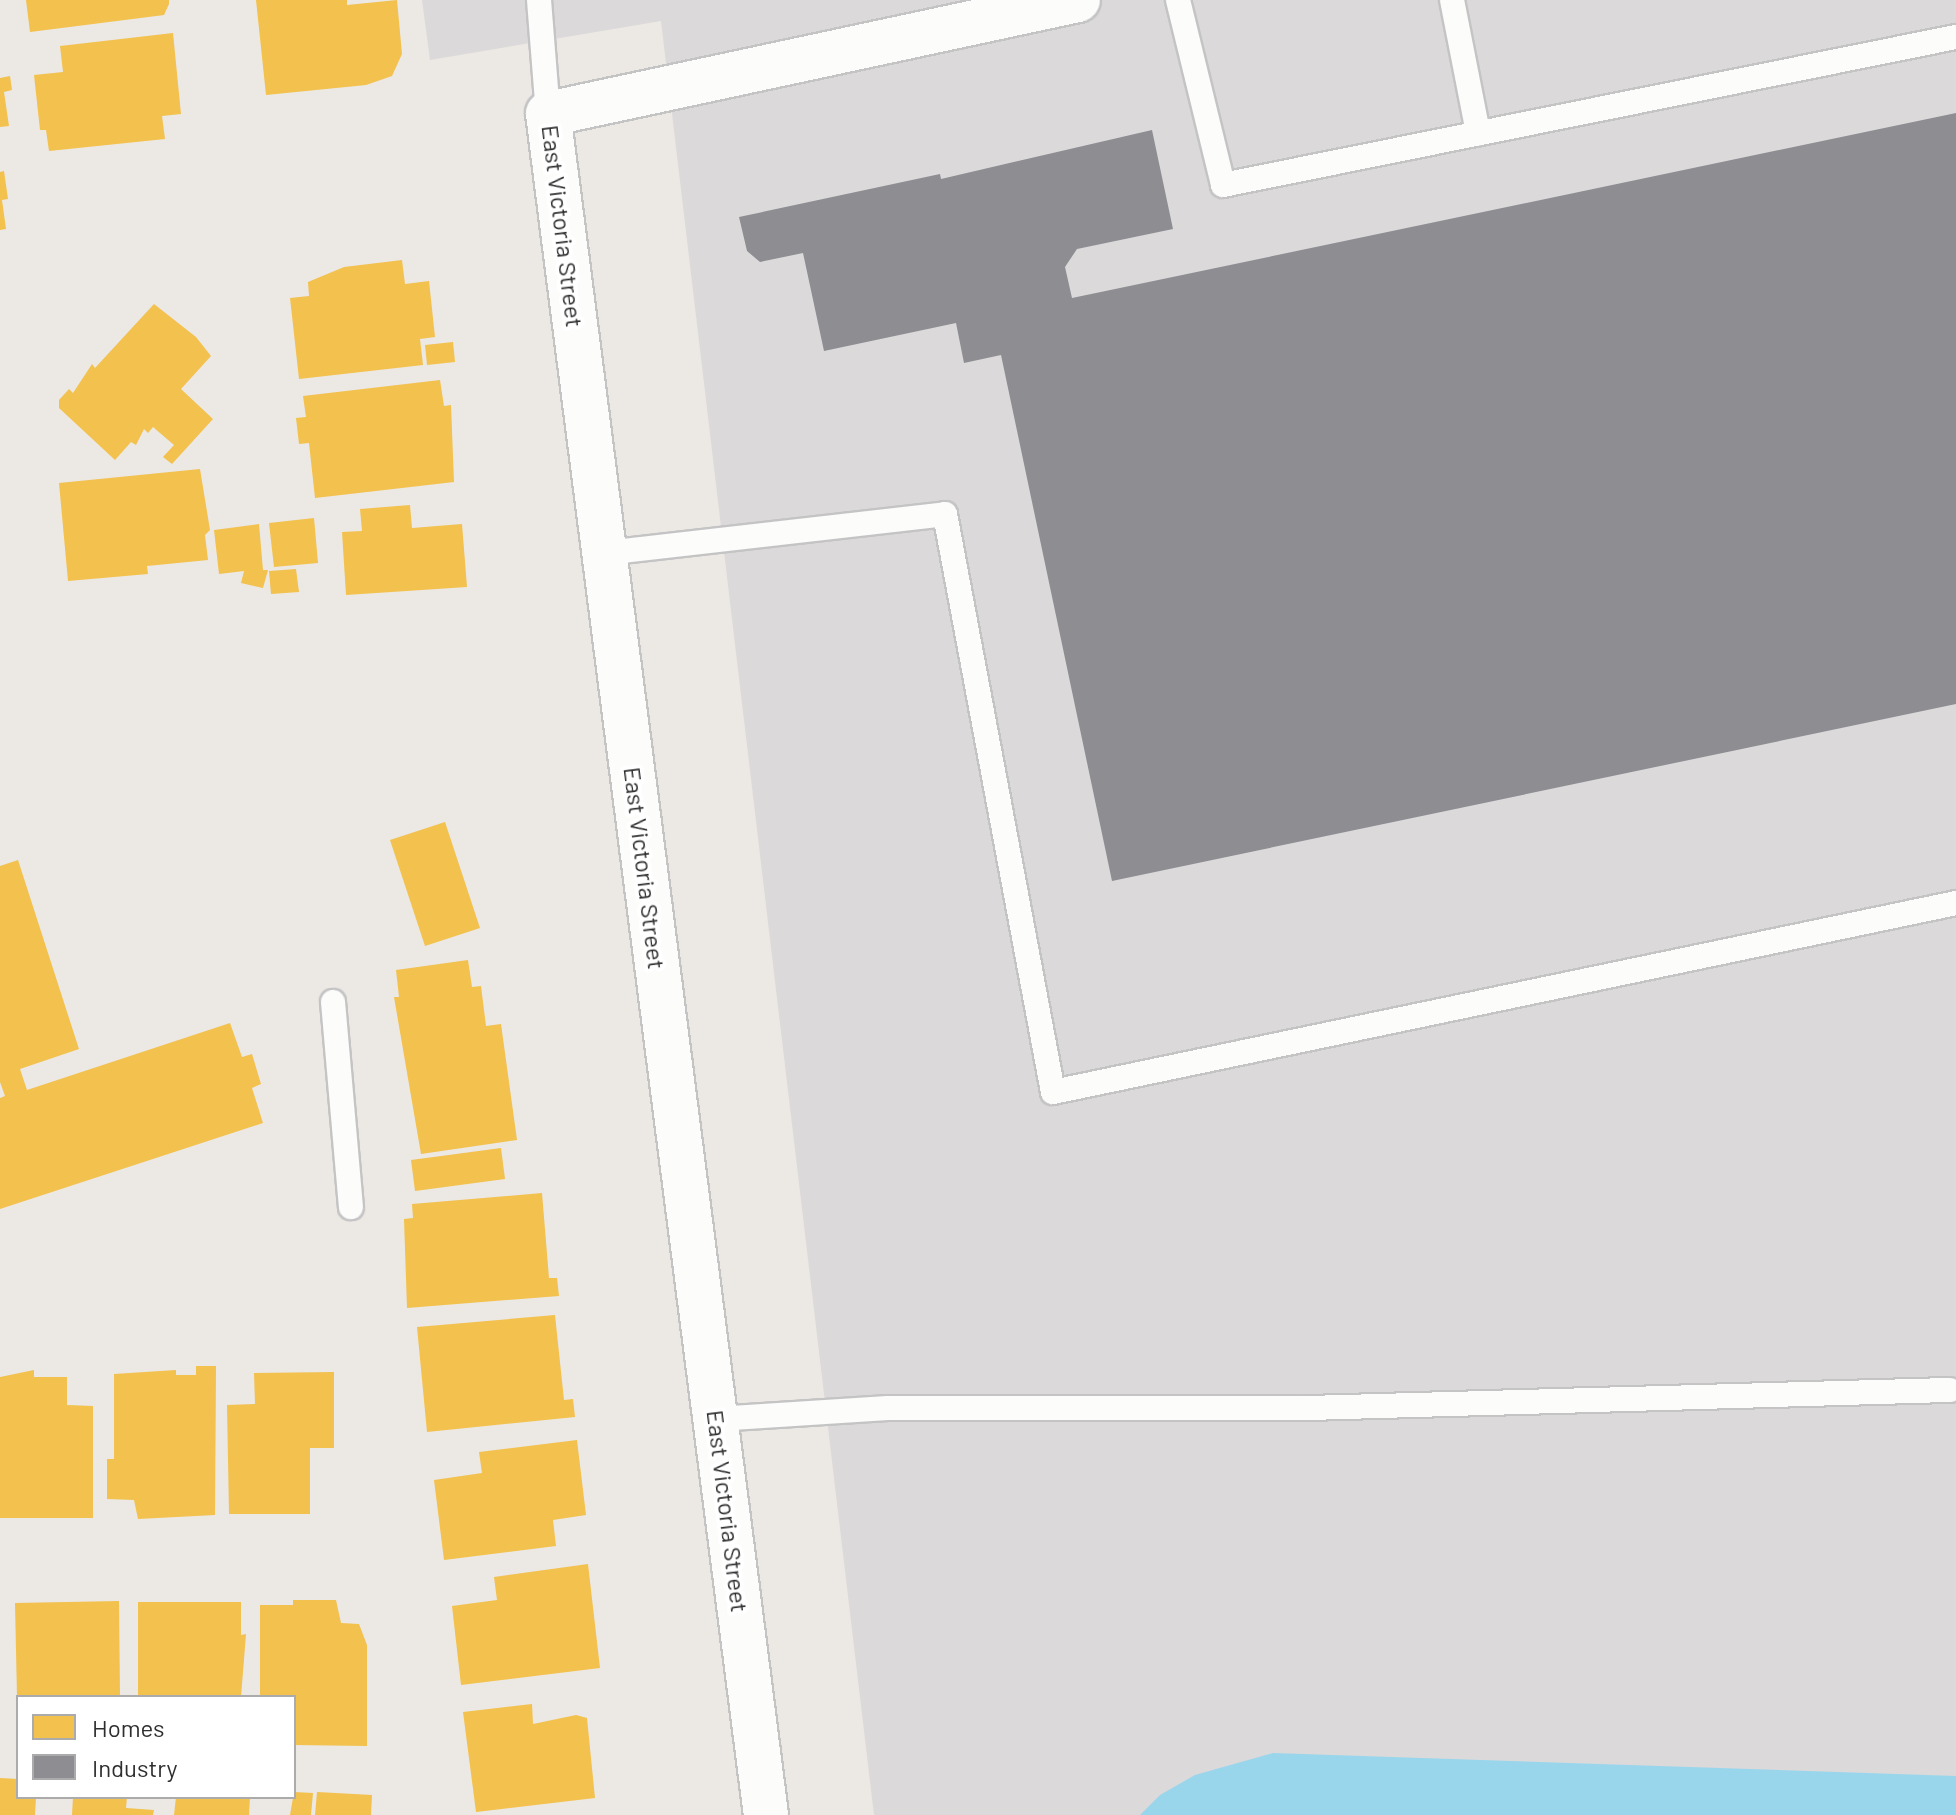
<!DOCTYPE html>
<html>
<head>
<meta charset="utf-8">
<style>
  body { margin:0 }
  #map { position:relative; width:1956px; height:1815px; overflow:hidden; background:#ece8e4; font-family:Barlow,sans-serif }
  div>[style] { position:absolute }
  .industrial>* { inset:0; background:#dcd9db }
  .water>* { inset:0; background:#99d6ec }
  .homes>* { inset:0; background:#f2c14e }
  .industry>* { inset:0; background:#8d8d92 }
  .roads { filter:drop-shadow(2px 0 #c5c4c5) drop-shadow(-2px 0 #c5c4c5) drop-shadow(0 2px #c5c4c5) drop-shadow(0 -2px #c5c4c5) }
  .lane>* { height:24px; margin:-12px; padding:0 12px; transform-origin:12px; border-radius:12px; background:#fcfcfb }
  .secondary>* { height:44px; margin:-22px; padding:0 22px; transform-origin:22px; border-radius:22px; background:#fcfcfb }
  span { translate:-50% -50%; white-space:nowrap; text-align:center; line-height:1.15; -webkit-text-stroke:8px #fff; paint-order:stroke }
  .street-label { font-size:24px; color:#2e2e2e }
  .legend { position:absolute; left:16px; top:1695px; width:280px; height:104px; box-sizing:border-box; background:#fff; border:2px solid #ababab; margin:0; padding:10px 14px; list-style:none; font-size:24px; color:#2e2e2e }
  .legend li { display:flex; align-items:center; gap:16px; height:40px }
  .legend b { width:40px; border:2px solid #ababab }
</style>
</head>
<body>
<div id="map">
  <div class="industrial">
    <div style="clip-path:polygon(422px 0,1956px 0,1956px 1815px,874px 1815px,661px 21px,430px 60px)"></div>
  </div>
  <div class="water">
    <div style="clip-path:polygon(1273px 1753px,1956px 1776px,1956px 1815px,1140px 1815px,1160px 1795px,1195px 1775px)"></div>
  </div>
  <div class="homes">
    <div style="clip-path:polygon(26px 0,169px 0,169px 4px,164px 15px,30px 32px)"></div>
    <div style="clip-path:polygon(256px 0,347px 0,347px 5px,397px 0,402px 54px,392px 76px,366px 85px,266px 95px)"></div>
    <div style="clip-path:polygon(173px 33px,181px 114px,162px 116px,165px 139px,49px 151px,46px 130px,40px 130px,34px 75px,63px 72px,60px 46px)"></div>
    <div style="clip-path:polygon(10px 76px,12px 90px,4px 92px,9px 126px,0 127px,0 78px)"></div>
    <div style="clip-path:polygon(4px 171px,8px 199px,2px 200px,6px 229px,0 230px,0 172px)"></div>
    <div style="clip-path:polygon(402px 260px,405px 284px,429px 281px,435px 337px,420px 339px,423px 365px,299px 379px,290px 298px,309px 296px,308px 282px,344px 267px)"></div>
    <div style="clip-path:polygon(154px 304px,196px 337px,211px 356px,181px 389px,213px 419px,172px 464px,163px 457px,174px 445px,153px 427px,148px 433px,144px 429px,136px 445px,131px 442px,115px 460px,59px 408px,59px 400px,69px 389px,73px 393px,92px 364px,95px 368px)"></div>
    <div style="clip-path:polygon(453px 342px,455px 362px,427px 365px,425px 345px)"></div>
    <div style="clip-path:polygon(440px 380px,444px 406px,451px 405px,454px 482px,315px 498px,309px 443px,299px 444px,296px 418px,306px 417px,303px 396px)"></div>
    <div style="clip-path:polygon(200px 469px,210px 530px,205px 535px,208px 560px,147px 566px,148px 574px,68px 581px,59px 483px)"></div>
    <div style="clip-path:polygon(410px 505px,412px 528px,462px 524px,467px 587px,346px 595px,342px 532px,362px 531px,360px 509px)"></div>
    <div style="clip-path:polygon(314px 518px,318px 563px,274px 567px,269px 523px)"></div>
    <div style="clip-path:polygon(259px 524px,263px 570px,268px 570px,263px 588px,241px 583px,244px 571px,219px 574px,214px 530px)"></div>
    <div style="clip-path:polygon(296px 569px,299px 592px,271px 594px,269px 571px)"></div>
    <div style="clip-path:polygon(445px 822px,480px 928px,425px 946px,390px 840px)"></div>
    <div style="clip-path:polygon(18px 860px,79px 1049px,20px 1069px,27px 1090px,230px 1023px,242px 1057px,252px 1054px,261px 1084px,252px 1088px,263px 1123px,0 1209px,0 1098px,5px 1096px,0 1082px,0 866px)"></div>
    <div style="clip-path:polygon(468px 960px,472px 987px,481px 986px,486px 1026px,501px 1024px,517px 1140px,421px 1154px,394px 997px,399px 997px,396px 970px)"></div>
    <div style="clip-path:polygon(501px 1148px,505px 1179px,415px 1191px,411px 1160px)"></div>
    <div style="clip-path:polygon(542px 1193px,549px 1278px,557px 1278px,559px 1296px,407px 1308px,404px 1219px,413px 1218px,412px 1204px)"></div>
    <div style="clip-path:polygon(555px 1315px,564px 1400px,573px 1399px,575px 1417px,427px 1432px,417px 1327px)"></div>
    <div style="clip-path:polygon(196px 1366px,216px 1366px,215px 1515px,138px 1519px,134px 1500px,107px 1499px,107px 1459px,114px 1459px,114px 1374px,176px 1370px,176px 1375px,196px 1375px)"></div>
    <div style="clip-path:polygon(34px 1370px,34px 1377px,67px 1377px,67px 1405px,93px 1406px,93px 1518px,0 1518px,0 1377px)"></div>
    <div style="clip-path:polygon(334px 1372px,334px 1448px,310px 1448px,310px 1514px,229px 1514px,227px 1405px,255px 1404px,254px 1373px)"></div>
    <div style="clip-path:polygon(577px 1440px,586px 1515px,553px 1520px,556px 1546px,444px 1560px,434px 1480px,482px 1473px,479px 1452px)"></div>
    <div style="clip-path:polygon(588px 1564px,600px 1668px,461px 1685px,452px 1606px,497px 1600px,494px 1577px)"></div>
    <div style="clip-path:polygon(293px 1600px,336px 1600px,341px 1623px,359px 1624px,367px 1645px,367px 1746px,294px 1745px,294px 1697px,260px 1697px,260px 1605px,293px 1605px)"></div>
    <div style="clip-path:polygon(119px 1601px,120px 1697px,17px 1697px,15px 1603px)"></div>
    <div style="clip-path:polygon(138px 1602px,241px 1602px,241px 1635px,246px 1634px,241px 1697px,138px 1697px)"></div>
    <div style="clip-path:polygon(532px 1704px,533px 1724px,576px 1715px,587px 1718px,595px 1798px,476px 1812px,463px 1712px)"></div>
    <div style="clip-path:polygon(0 1778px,18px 1779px,18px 1797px,36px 1797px,35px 1815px,0 1815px)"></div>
    <div style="clip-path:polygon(294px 1792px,313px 1793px,311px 1815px,290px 1815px)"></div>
    <div style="clip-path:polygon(317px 1792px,372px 1795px,371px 1815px,315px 1815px)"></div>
    <div style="clip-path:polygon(73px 1797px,127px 1797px,126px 1808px,154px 1810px,153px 1815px,72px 1815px)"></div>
    <div style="clip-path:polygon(176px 1797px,250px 1797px,249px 1815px,174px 1815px)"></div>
  </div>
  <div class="industry">
    <div style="clip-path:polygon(1956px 113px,1956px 704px,1112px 881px,1001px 355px,964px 363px,956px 323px,824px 351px,803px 253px,760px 262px,747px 251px,739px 217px,940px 174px,941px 179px,1152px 130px,1173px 229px,1077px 249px,1065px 267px,1072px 298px)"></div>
  </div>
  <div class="roads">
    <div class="lane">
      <div style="left:539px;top:0;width:114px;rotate:85.5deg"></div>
      <div style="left:1178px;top:0;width:190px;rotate:76.3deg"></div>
      <div style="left:1223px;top:185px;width:748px;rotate:-11.42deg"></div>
      <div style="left:1452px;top:0;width:136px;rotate:78.9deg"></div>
      <div style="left:605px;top:553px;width:342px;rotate:-6.5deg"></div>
      <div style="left:945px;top:514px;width:588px;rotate:79.42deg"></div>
      <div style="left:1053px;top:1092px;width:923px;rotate:-11.82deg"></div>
      <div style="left:333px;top:1002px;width:206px;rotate:85deg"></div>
      <div style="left:716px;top:1419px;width:172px;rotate:-3.7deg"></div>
      <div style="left:888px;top:1408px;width:420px"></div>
      <div style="left:1308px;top:1408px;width:642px;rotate:-1.61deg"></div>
    </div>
    <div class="secondary">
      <div style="left:766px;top:1815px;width:1715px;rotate:-97.3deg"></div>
      <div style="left:548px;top:114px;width:542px;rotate:-12.14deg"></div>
    </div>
  </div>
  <div class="street-label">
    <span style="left:563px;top:226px;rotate:83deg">East Victoria Street</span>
    <span style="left:645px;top:868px;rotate:83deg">East Victoria Street</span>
    <span style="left:728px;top:1511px;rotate:83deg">East Victoria Street</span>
  </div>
  <ul class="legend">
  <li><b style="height:22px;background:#f2c14e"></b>Homes</li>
  <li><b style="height:22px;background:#8d8d92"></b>Industry</li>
  </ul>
</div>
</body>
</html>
